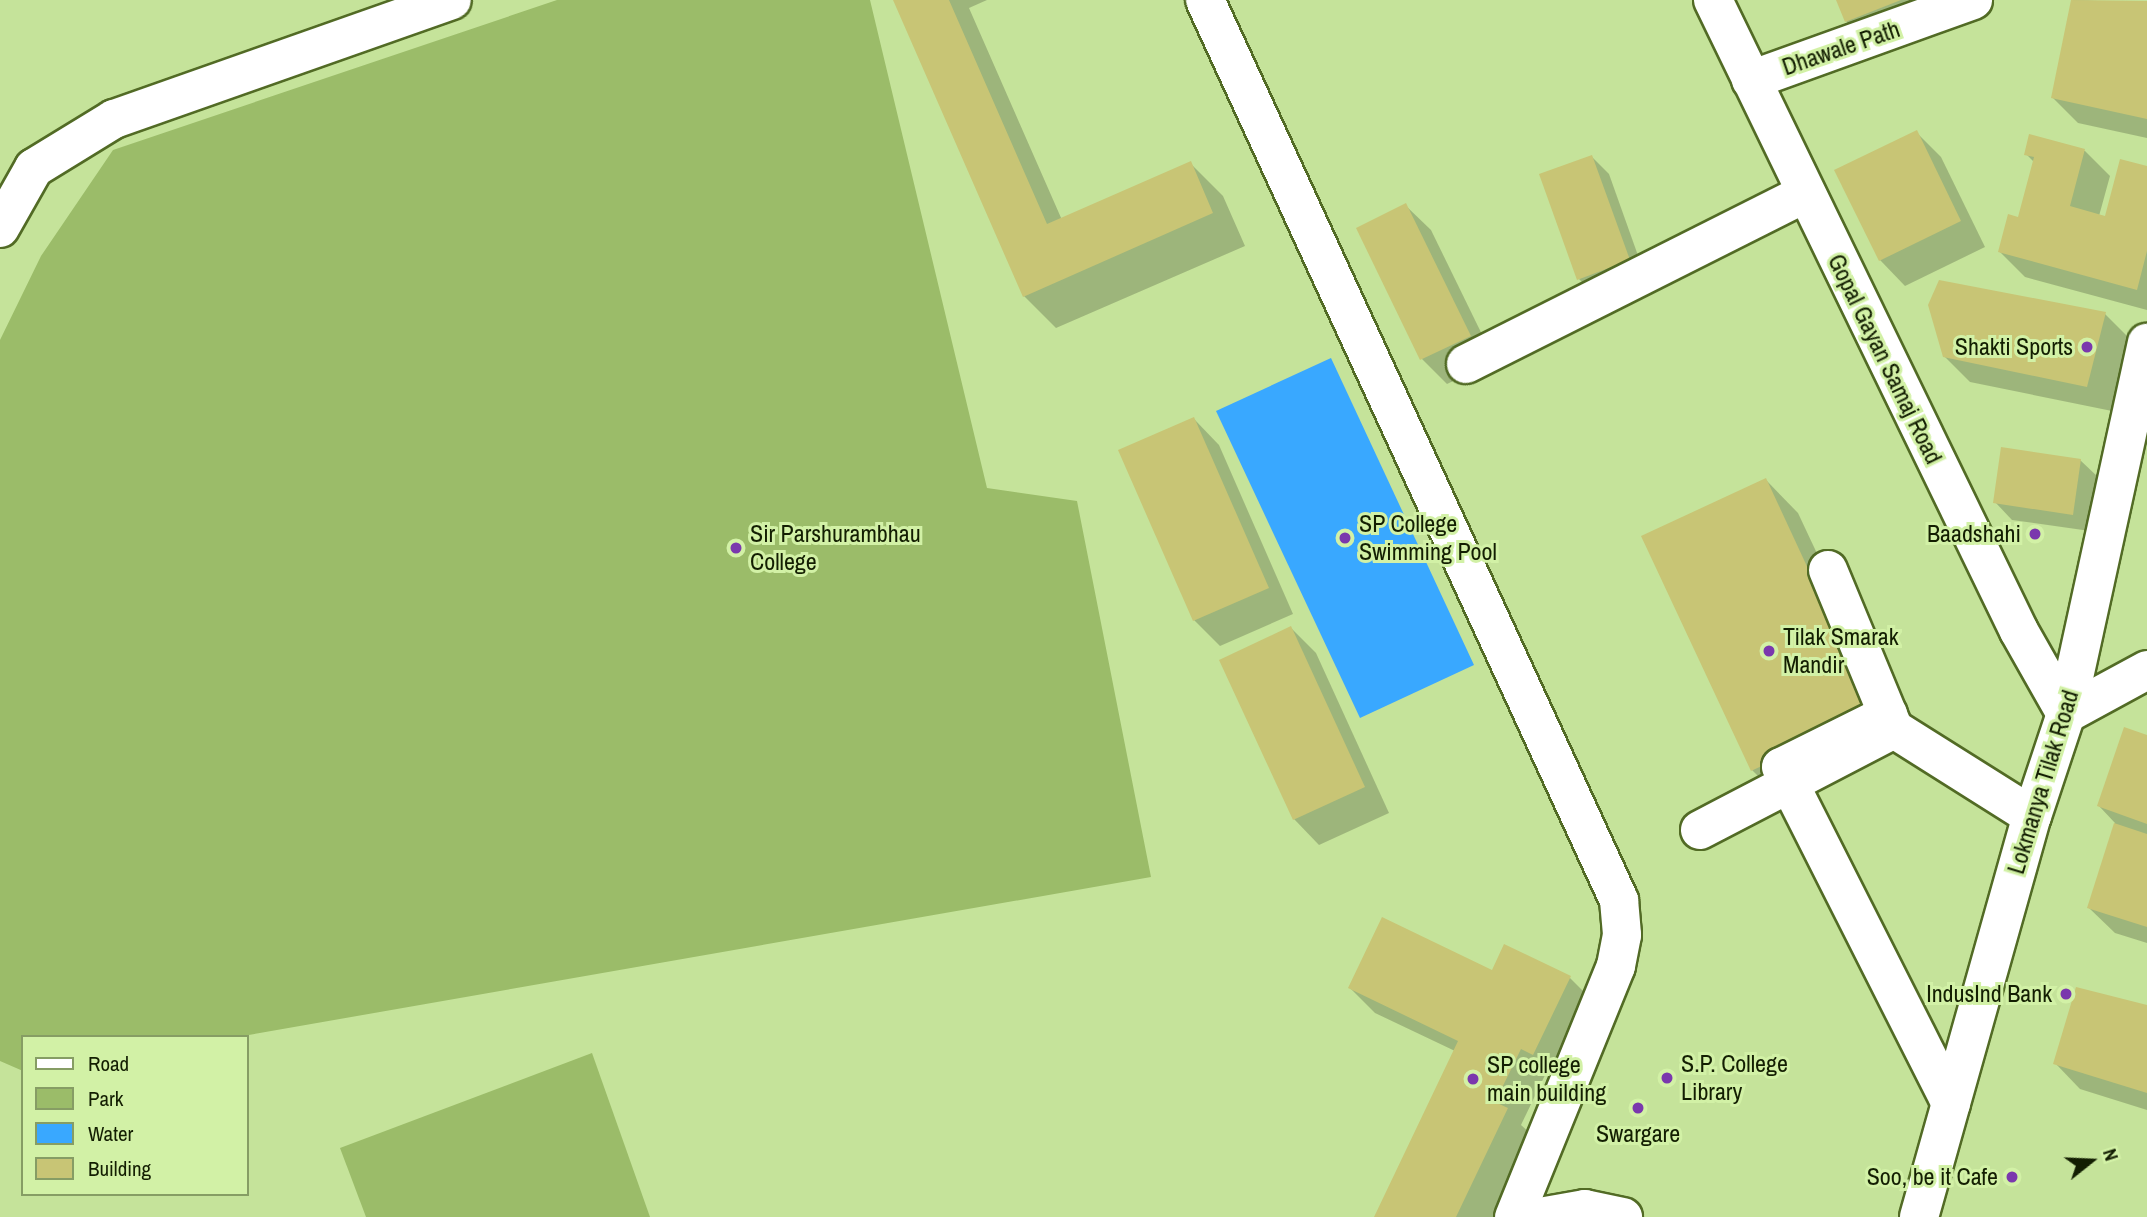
<!DOCTYPE html>
<html>
<head>
<meta charset="utf-8">
<style>
  body { margin:0 }
  #map { position:relative; width:2147px; height:1217px; overflow:hidden; background:#c5e39a; font-family:"Archivo Narrow",sans-serif }
  div>[style] { position:absolute }
  .green>* { inset:0; background:#9bbc69 }
  .water>* { inset:0; background:#39a8ff }
  .shadow>* { inset:0; background:#0003 }
  .building>* { inset:0; background:#c8c575 }
  .roads { filter:drop-shadow(2px 0 #526b25) drop-shadow(-2px 0 #526b25) drop-shadow(0 2px #526b25) drop-shadow(0 -2px #526b25) }
  .minor>* { height:38px; margin:-19px; padding:0 19px; transform-origin:19px; border-radius:19px; background:#fff }
  .major>* { height:38px; margin:-19px; padding:0 19px; transform-origin:19px; border-radius:19px; background:#fff }
  .dots>* { width:19px; height:19px; translate:-50% -50%; box-sizing:border-box; border:4px solid #d2f1a6; border-radius:50% }
  span { translate:-50% -50%; white-space:nowrap; text-align:center; line-height:1.15; -webkit-text-stroke:6px #d2f1a6; paint-order:stroke }
  .street-label { font-size:24px; color:#131e02 }
  .poi-label { font-size:24px; color:#131e02 }
  .right { translate:-100% -50%; text-align:right }
  .left { translate:0 -50%; text-align:left }
  .legend { position:absolute; left:21px; top:1035px; width:228px; height:161px; box-sizing:border-box; background:#d2f1a6; border:2px solid #869d64; margin:0; padding:9px 12px; list-style:none; font-size:21px; color:#131e02 }
  .legend li { display:flex; align-items:center; gap:14px; height:35px }
  .legend b { width:35px; border:2px solid #869d64 }
  .north { position:absolute; left:2056px; top:1126px; width:70px; height:70px; -webkit-text-stroke:5px #d2f1a6; paint-order:stroke; rotate:72deg; font-size:19px; font-weight:700; line-height:28px; text-align:center; color:#131e02 }
  .north::after { content:''; display:block; margin:auto; width:24px; height:32px; background:#131e02; clip-path:polygon(50% 0,100% 100%,50% 72%,0 100%) }
</style>
</head>
<body>
<div id="map">
  <div class="green">
    <div style="clip-path:polygon(557px 0,870px 0,987px 488px,1077px 501px,1151px 877px,237px 1037px,23px 1037px,23px 1071px,0 1061px,0 340px,41px 256px,113px 150px)"></div>
    <div style="clip-path:polygon(592px 1053px,650px 1217px,366px 1217px,340px 1148px)"></div>
  </div>
  <div class="water">
    <div style="clip-path:polygon(1331px 358px,1474px 665px,1360px 718px,1216px 411px)"></div>
  </div>
  <div class="shadow">
    <div style="clip-path:polygon(895px 0,987px 0,969px 8px,1062px 220px,1190px 163px,1223px 196px,1245px 246px,1056px 328px,1024px 296px)"></div>
    <div style="clip-path:polygon(1838px 0,1941px 0,1871px 46px,1846px 21px)"></div>
    <div style="clip-path:polygon(2073px 0,2147px 3px,2147px 138px,2078px 123px,2053px 98px)"></div>
    <div style="clip-path:polygon(1916px 132px,1941px 157px,1985px 247px,1905px 286px,1880px 260px)"></div>
    <div style="clip-path:polygon(2031px 136px,2085px 151px,2110px 176px,2099px 216px,2106px 218px,2147px 168px,2147px 310px,2025px 277px,2000px 252px,2019px 219px,2035px 163px,2026px 154px)"></div>
    <div style="clip-path:polygon(1592px 157px,1609px 174px,1646px 278px,1596px 296px,1579px 279px)"></div>
    <div style="clip-path:polygon(1405px 205px,1431px 230px,1495px 361px,1447px 384px,1422px 359px,1358px 229px)"></div>
    <div style="clip-path:polygon(2105px 314px,2130px 339px,2112px 411px,1970px 382px,1944px 356px)"></div>
    <div style="clip-path:polygon(1194px 419px,1219px 445px,1293px 614px,1220px 646px,1194px 620px,1120px 451px)"></div>
    <div style="clip-path:polygon(2080px 460px,2098px 477px,2090px 531px,2012px 520px,1995px 502px)"></div>
    <div style="clip-path:polygon(1766px 480px,1798px 513px,1907px 745px,1784px 802px,1752px 770px)"></div>
    <div style="clip-path:polygon(1291px 628px,1316px 653px,1389px 813px,1319px 845px,1294px 819px)"></div>
    <div style="clip-path:polygon(2147px 737px,2147px 943px,2115px 933px,2089px 908px,2115px 823px,2099px 806px)"></div>
    <div style="clip-path:polygon(1493px 972px,1570px 978px,1595px 1003px,1558px 1079px,1546px 1073px,1521px 1125px,1532px 1135px,1493px 1217px,1376px 1217px,1455px 1051px,1375px 1013px,1350px 988px)"></div>
    <div style="clip-path:polygon(2147px 1007px,2147px 1110px,2080px 1089px,2055px 1063px)"></div>
  </div>
  <div class="building">
    <div style="clip-path:polygon(893px 0,949px 0,1047px 224px,1191px 161px,1213px 213px,1023px 297px)"></div>
    <div style="clip-path:polygon(1836px 0,1901px 0,1845px 22px)"></div>
    <div style="clip-path:polygon(2071px 0,2147px 1px,2147px 119px,2051px 98px)"></div>
    <div style="clip-path:polygon(1917px 130px,1961px 221px,1879px 261px,1834px 170px)"></div>
    <div style="clip-path:polygon(2029px 134px,2085px 149px,2070px 206px,2105px 216px,2120px 159px,2147px 166px,2147px 251px,2137px 290px,1998px 252px,2008px 214px,2018px 217px,2034px 157px,2024px 155px)"></div>
    <div style="clip-path:polygon(1592px 155px,1630px 260px,1577px 280px,1539px 174px)"></div>
    <div style="clip-path:polygon(1406px 203px,1471px 336px,1420px 360px,1356px 228px)"></div>
    <div style="clip-path:polygon(1939px 280px,2106px 312px,2087px 387px,1943px 357px,1928px 305px)"></div>
    <div style="clip-path:polygon(1194px 417px,1269px 588px,1193px 621px,1118px 450px)"></div>
    <div style="clip-path:polygon(2001px 447px,2081px 459px,2073px 515px,1993px 503px)"></div>
    <div style="clip-path:polygon(1766px 478px,1875px 713px,1751px 771px,1641px 536px)"></div>
    <div style="clip-path:polygon(1291px 626px,1365px 787px,1293px 820px,1219px 660px)"></div>
    <div style="clip-path:polygon(2124px 727px,2147px 735px,2147px 824px,2097px 806px)"></div>
    <div style="clip-path:polygon(2114px 823px,2147px 834px,2147px 927px,2087px 908px)"></div>
    <div style="clip-path:polygon(1382px 917px,1492px 970px,1504px 944px,1571px 976px,1533px 1055px,1521px 1049px,1495px 1102px,1508px 1108px,1456px 1217px,1374px 1217px,1458px 1041px,1348px 988px)"></div>
    <div style="clip-path:polygon(2076px 987px,2147px 1005px,2147px 1093px,2053px 1064px)"></div>
  </div>
  <div class="roads">
    <div class="minor">
      <div style="left:1205px;top:0;width:991px;rotate:65.3deg"></div>
      <div style="left:1619px;top:900px;width:35px;rotate:85deg"></div>
      <div style="left:1622px;top:935px;width:32px;rotate:101deg"></div>
      <div style="left:1616px;top:966px;width:271px;rotate:112.1deg"></div>
      <div style="left:1713px;top:0;width:701px;rotate:64.13deg"></div>
      <div style="left:2019px;top:631px;width:95px;rotate:60.5deg"></div>
      <div style="left:2066px;top:714px;width:92px;rotate:-28.5deg"></div>
      <div style="left:1751px;top:80px;width:236px;rotate:-19.8deg"></div>
      <div style="left:0;top:228px;width:69px;rotate:-60.5deg"></div>
      <div style="left:34px;top:168px;width:94px;rotate:-31.5deg"></div>
      <div style="left:114px;top:119px;width:358px;rotate:-19.4deg"></div>
      <div style="left:1466px;top:364px;width:378px;rotate:-26.7deg"></div>
      <div style="left:1828px;top:570px;width:172px;rotate:67.5deg"></div>
      <div style="left:1888px;top:714px;width:119px;rotate:153.6deg"></div>
      <div style="left:1781px;top:767px;width:377px;rotate:63.2deg"></div>
      <div style="left:1700px;top:830px;width:219px;rotate:-27.5deg"></div>
      <div style="left:1894px;top:729px;width:163px;rotate:32.2deg"></div>
      <div style="left:1540px;top:1217px;width:46px;rotate:-10.1deg"></div>
      <div style="left:1585px;top:1209px;width:39px;rotate:12deg"></div>
    </div>
    <div class="major">
      <div style="left:1919px;top:1217px;width:417px;rotate:-74.3deg"></div>
      <div style="left:2032px;top:816px;width:108px;rotate:-71.6deg"></div>
      <div style="left:2066px;top:714px;width:380px;rotate:-77.7deg"></div>
    </div>
  </div>
  <div class="dots">
    <div style="left:2087px;top:347px;background:#7a38ad"></div>
    <div style="left:2035px;top:534px;background:#7a38ad"></div>
    <div style="left:1345px;top:538px;background:#7a38ad"></div>
    <div style="left:736px;top:548px;background:#7a38ad"></div>
    <div style="left:1769px;top:651px;background:#7a38ad"></div>
    <div style="left:2066px;top:994px;background:#7a38ad"></div>
    <div style="left:1667px;top:1078px;background:#7a38ad"></div>
    <div style="left:1473px;top:1079px;background:#7a38ad"></div>
    <div style="left:1638px;top:1108px;background:#7a38ad"></div>
    <div style="left:2012px;top:1177px;background:#7a38ad"></div>
  </div>
  <div class="street-label">
    <span style="left:1841px;top:48px;rotate:-19deg">Dhawale Path</span>
    <span style="left:1885px;top:359px;rotate:64deg">Gopal Gayan Samaj Road</span>
    <span style="left:2043px;top:782px;rotate:-73deg">Lokmanya Tilak Road</span>
  </div>
  <div class="poi-label">
    <span class="right" style="left:2073px;top:347px">Shakti Sports</span>
    <span class="left" style="left:1359px;top:538px">SP College<br>Swimming Pool</span>
    <span class="left" style="left:750px;top:548px">Sir Parshurambhau<br>College</span>
    <span class="right" style="left:2021px;top:534px">Baadshahi</span>
    <span class="left" style="left:1783px;top:651px">Tilak Smarak<br>Mandir</span>
    <span class="right" style="left:2052px;top:994px">IndusInd Bank</span>
    <span class="left" style="left:1681px;top:1078px">S.P. College<br>Library</span>
    <span class="left" style="left:1487px;top:1079px">SP college<br>main building</span>
    <span style="left:1638px;top:1134px">Swargare</span>
    <span class="right" style="left:1998px;top:1177px">Soo, be it Cafe</span>
  </div>
  <ul class="legend">
  <li><b style="height:9px;background:#fff"></b>Road</li>
  <li><b style="height:19px;background:#9bbc69"></b>Park</li>
  <li><b style="height:19px;background:#39a8ff"></b>Water</li>
  <li><b style="height:19px;background:#c8c575"></b>Building</li>
  </ul>
  <div class="north">N</div>
</div>
</body>
</html>
